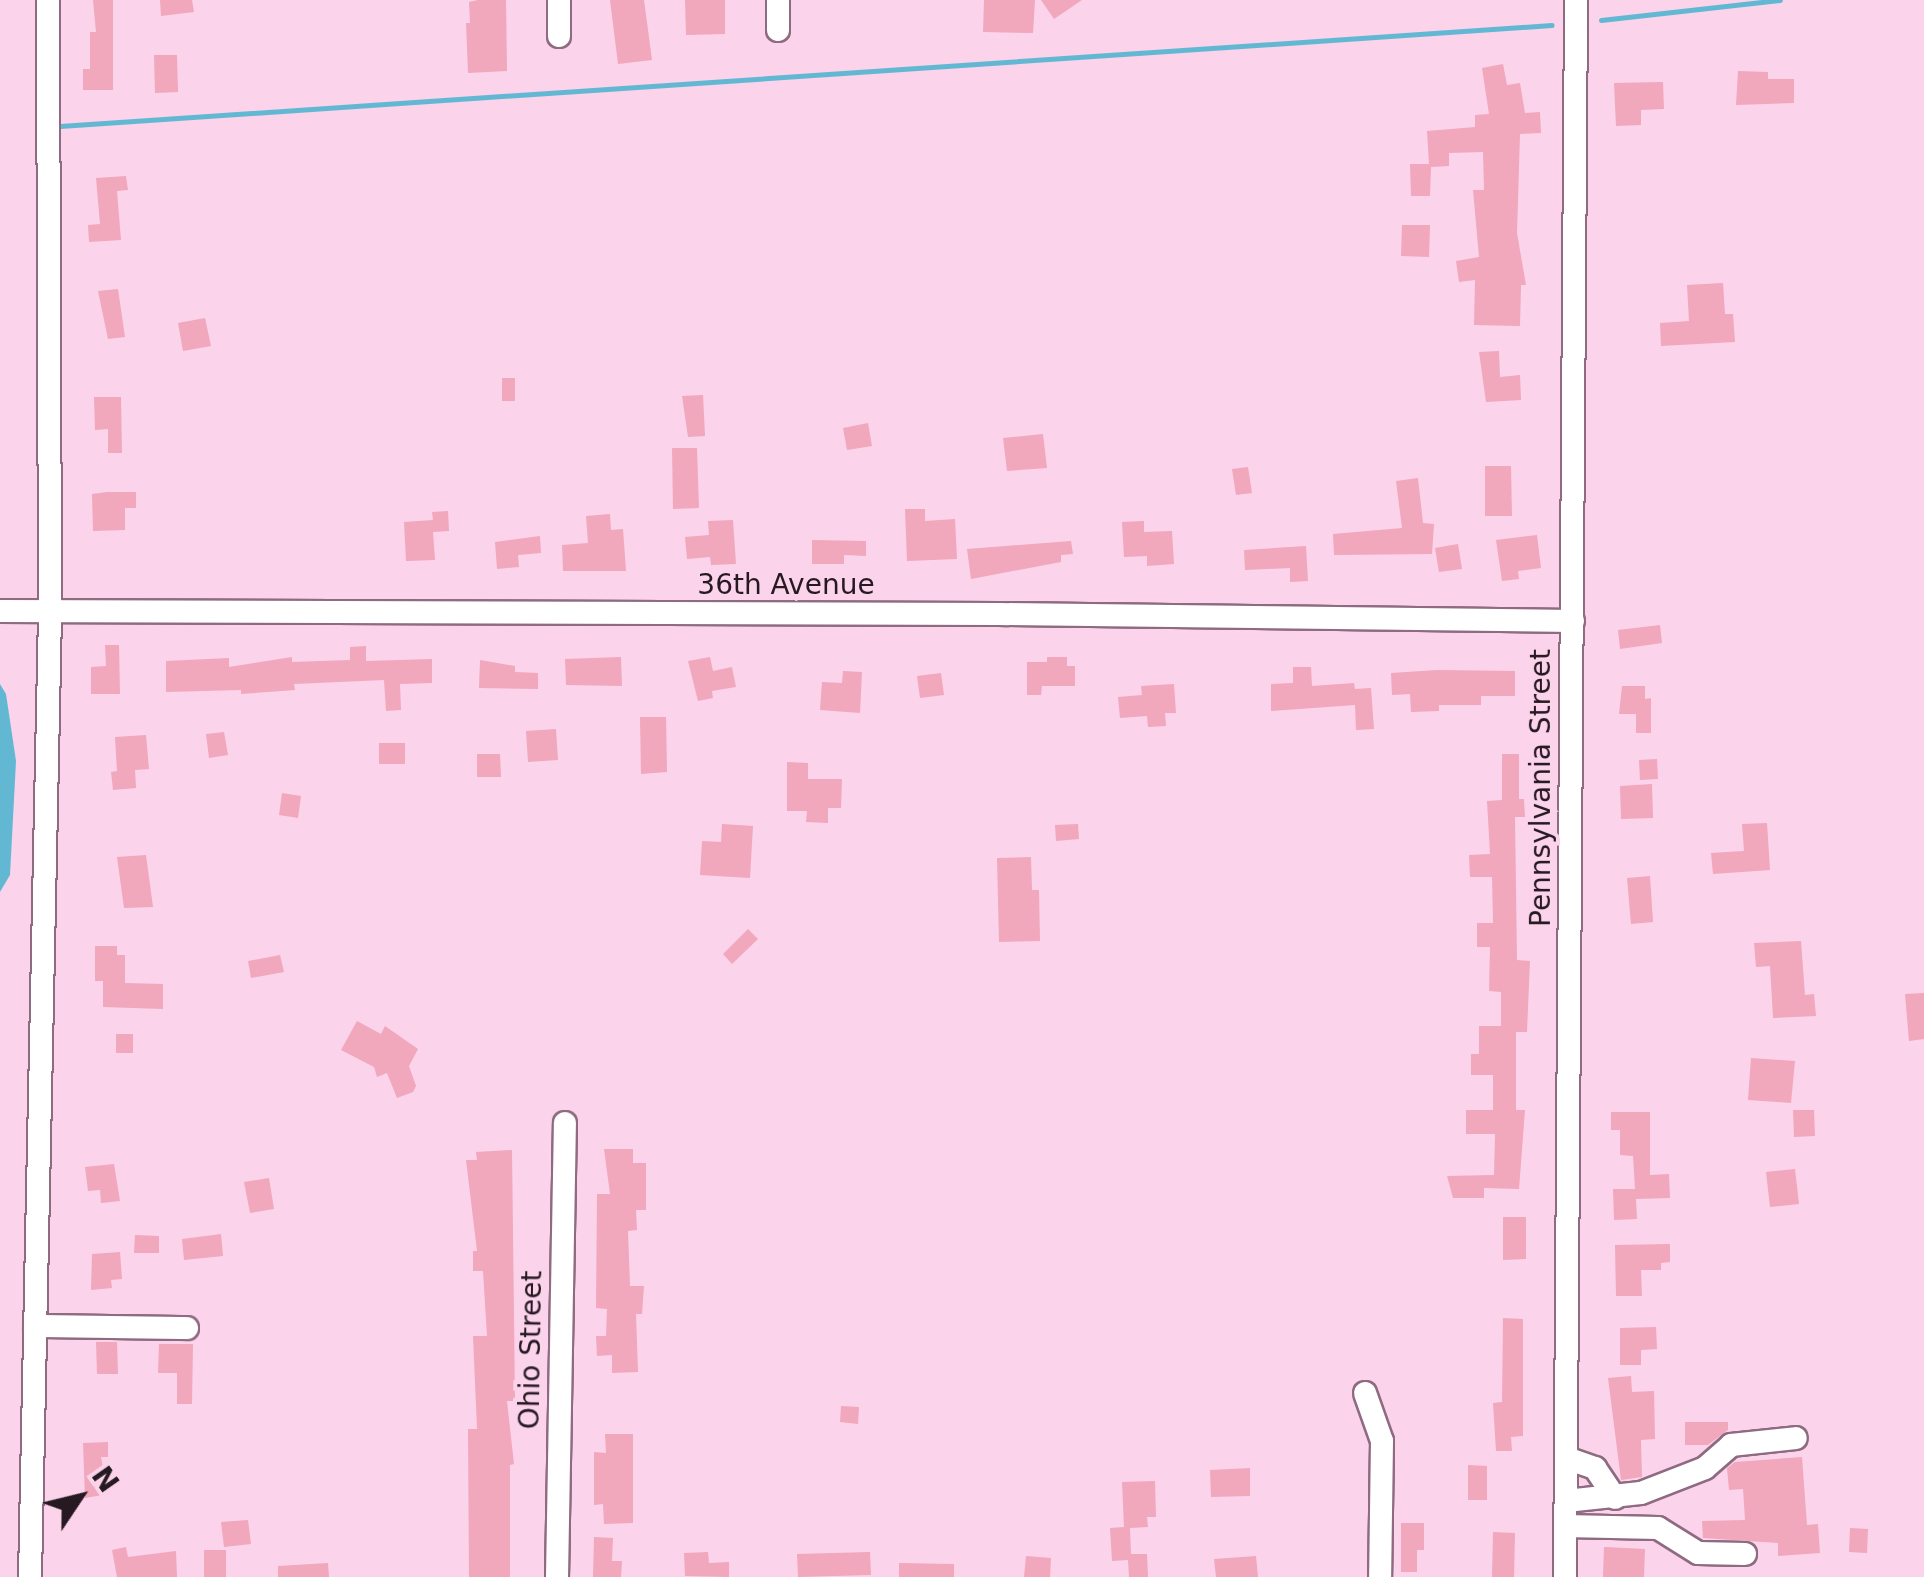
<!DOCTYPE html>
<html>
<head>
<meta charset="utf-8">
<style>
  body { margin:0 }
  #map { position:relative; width:1924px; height:1577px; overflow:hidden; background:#fbd3eb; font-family:"DejaVu Sans",sans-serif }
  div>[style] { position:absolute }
  .water>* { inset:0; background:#62b8d3 }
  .stream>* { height:5px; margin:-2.5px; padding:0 2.5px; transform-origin:2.5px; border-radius:2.5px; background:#62b8d3 }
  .building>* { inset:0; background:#f1a7bc }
  .roads { filter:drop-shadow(2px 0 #8e6b81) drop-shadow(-2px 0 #8e6b81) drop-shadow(0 2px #8e6b81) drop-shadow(0 -2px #8e6b81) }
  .minor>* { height:22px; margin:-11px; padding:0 11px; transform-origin:11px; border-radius:11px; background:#fff }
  span { translate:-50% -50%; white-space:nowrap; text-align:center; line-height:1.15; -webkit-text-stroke:8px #fbd3eb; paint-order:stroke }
  .street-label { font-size:28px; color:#261921 }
  .north { position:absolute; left:30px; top:1447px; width:100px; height:100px; -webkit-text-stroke:8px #fbd3eb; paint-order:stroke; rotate:55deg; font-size:28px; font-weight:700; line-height:40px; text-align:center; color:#261921 }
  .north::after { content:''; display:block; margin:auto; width:35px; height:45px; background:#261921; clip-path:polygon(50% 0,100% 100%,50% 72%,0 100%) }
</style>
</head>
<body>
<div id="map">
  <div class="water">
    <div style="clip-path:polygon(0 684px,6px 694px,16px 761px,10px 875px,0 892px)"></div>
  </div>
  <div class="stream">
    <div style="left:1601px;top:20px;width:180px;rotate:-6.4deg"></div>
    <div style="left:60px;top:126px;width:1495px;rotate:-3.87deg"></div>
  </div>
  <div class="building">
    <div style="clip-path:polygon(93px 0,113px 0,113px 90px,83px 90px,83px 69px,90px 69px,90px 32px,96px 32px)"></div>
    <div style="clip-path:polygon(160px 0,192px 0,194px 12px,161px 16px)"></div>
    <div style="clip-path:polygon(478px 0,506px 0,507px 71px,468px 73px,466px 23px,470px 23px,469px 2px)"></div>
    <div style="clip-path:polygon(610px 0,644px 0,652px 60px,618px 64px)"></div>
    <div style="clip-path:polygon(685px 0,725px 0,725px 34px,686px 35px)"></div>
    <div style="clip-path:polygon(984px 0,1035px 0,1033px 33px,983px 32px)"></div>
    <div style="clip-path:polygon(1041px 0,1082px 0,1054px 19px)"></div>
    <div style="clip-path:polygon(154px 55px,177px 55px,178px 92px,155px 93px)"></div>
    <div style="clip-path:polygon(1503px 64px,1507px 85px,1520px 83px,1525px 113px,1540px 112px,1541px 133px,1520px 134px,1517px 233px,1526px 285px,1521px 285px,1520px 326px,1474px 325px,1475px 280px,1459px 282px,1456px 261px,1479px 257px,1473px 190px,1484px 190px,1483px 152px,1449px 153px,1449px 166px,1431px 167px,1430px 196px,1411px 196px,1410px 164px,1429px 164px,1427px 131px,1475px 127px,1475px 115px,1489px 114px,1482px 68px)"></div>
    <div style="clip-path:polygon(1738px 71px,1768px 72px,1768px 79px,1794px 79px,1794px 103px,1736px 105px)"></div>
    <div style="clip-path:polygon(1663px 82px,1664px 109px,1641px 110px,1641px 125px,1616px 126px,1614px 83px)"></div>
    <div style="clip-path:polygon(126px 176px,128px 190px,117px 191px,121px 240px,89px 242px,88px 225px,100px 224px,96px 178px)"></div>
    <div style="clip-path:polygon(1402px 225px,1430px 225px,1429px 257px,1401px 256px)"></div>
    <div style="clip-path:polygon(1723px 283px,1725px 314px,1733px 314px,1735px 342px,1661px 346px,1660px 323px,1689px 321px,1687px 285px)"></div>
    <div style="clip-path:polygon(118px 289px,125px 337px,108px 339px,98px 291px)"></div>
    <div style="clip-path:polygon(205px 318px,211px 346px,183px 351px,178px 323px)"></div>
    <div style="clip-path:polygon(1499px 351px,1500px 377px,1520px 375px,1521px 400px,1486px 402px,1479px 352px)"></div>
    <div style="clip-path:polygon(502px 378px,515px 378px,515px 401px,502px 401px)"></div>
    <div style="clip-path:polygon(703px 395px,705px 436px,688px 437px,682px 396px)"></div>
    <div style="clip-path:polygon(94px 397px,121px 397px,122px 453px,108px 453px,108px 429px,95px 430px)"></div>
    <div style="clip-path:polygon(868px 423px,872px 446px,847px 450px,843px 428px)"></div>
    <div style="clip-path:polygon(1043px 434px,1047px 468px,1007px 471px,1003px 438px)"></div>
    <div style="clip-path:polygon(672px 448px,697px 448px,699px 508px,673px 509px)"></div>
    <div style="clip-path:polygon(1485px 466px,1511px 466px,1512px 516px,1485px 516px)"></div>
    <div style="clip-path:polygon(1248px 467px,1252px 493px,1236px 495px,1232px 469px)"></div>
    <div style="clip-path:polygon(1418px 478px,1423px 523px,1434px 524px,1432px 554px,1334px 555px,1333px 534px,1402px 528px,1396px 481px)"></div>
    <div style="clip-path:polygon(107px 492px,136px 492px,136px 508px,125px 508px,125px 530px,93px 531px,92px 494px)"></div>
    <div style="clip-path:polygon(905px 509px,925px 509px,925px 521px,955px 519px,957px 559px,907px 561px)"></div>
    <div style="clip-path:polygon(448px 511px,449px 531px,433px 532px,435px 560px,406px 561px,404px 522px,433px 520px,432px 512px)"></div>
    <div style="clip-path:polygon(610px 514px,611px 530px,623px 529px,626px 571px,563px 571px,562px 545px,588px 543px,586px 516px)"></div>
    <div style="clip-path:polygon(733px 520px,736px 564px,711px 565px,710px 557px,687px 559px,685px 537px,709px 535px,708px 521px)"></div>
    <div style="clip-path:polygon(1144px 521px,1144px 532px,1172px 531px,1174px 564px,1147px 566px,1147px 556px,1124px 557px,1122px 522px)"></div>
    <div style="clip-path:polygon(1537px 535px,1541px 568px,1518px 571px,1519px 579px,1502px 581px,1496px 540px)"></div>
    <div style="clip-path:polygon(540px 536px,541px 553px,518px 555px,519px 567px,497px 569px,495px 542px)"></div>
    <div style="clip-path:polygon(812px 540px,866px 541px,866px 556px,844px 555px,844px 564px,812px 564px)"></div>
    <div style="clip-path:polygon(1071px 541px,1073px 554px,1061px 555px,1061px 562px,971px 579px,967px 549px)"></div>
    <div style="clip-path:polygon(1458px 544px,1462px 569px,1439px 572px,1435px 548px)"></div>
    <div style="clip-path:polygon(1306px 546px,1308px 581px,1290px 582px,1290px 568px,1245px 570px,1244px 550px)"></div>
    <div style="clip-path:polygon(1660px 625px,1662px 643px,1620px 649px,1618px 630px)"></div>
    <div style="clip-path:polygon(105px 645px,119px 645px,120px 694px,91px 694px,91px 667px,106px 666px)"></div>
    <div style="clip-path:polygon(366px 646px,366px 661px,432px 659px,432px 683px,400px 684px,401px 710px,386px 711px,384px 680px,294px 684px,295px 690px,241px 694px,241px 690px,166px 692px,166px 661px,229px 658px,229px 667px,292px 657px,292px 662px,350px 660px,350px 647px)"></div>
    <div style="clip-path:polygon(621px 657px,622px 686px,566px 685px,565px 659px)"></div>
    <div style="clip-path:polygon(710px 657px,713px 671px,732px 667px,736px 687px,712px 691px,713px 698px,698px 701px,688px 661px)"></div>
    <div style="clip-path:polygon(1047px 657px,1067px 657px,1067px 666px,1075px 666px,1075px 686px,1042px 686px,1041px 695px,1027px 695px,1027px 662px,1047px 662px)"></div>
    <div style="clip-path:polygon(480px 660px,515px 666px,515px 672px,538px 673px,538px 689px,479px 688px)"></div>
    <div style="clip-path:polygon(1293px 667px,1311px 667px,1312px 686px,1354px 683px,1355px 689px,1371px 688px,1374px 729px,1356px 730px,1355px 705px,1271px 711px,1271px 684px,1293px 683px)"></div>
    <div style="clip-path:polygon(1437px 670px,1515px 671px,1515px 696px,1481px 696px,1481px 705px,1439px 705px,1439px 711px,1411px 712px,1410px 694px,1392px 695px,1391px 673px)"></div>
    <div style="clip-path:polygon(843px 671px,862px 672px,860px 713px,820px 710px,822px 682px,842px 683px)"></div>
    <div style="clip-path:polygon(941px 673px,944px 695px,920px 698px,917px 676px)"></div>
    <div style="clip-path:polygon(1174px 684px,1176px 713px,1165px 713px,1166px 726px,1148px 727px,1147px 716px,1120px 718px,1118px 697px,1142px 695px,1141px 686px)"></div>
    <div style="clip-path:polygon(1622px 686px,1645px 686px,1645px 699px,1651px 698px,1651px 733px,1636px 733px,1636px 714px,1619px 714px)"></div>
    <div style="clip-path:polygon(640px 717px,666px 717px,667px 772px,641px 774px)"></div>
    <div style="clip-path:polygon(556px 729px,558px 760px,528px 762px,526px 731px)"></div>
    <div style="clip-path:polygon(224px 732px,228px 755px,209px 758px,206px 734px)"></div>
    <div style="clip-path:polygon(146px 735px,149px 769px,135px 770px,136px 788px,113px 790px,111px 772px,117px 771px,115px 737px)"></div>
    <div style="clip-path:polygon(379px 743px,405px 743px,405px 764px,379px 764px)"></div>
    <div style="clip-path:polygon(477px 754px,500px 754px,501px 777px,477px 777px)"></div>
    <div style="clip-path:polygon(1502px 754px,1519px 754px,1519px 799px,1524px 799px,1525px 817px,1515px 817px,1517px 960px,1530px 961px,1527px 1032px,1516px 1032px,1516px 1110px,1525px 1110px,1519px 1189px,1484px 1188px,1484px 1198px,1453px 1198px,1447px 1176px,1494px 1175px,1495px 1134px,1466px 1134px,1466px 1110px,1493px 1110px,1493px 1075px,1471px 1075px,1471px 1054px,1479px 1054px,1479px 1026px,1501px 1026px,1501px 992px,1489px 991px,1490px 947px,1477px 947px,1477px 923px,1493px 923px,1492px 877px,1470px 877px,1469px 855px,1490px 854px,1487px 801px,1502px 800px)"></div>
    <div style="clip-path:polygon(1657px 759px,1658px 779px,1640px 780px,1639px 760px)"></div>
    <div style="clip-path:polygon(787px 762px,808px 763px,808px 779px,842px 779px,841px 808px,828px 808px,828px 823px,806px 822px,807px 811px,787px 811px)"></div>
    <div style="clip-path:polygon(1652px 784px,1653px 818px,1621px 819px,1620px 786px)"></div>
    <div style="clip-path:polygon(282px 793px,301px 796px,298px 818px,279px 815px)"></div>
    <div style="clip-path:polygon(1767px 823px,1770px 870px,1713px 874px,1711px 853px,1744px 851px,1742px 824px)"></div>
    <div style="clip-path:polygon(722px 824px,753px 826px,750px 878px,700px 875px,702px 841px,721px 842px)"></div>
    <div style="clip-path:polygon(1078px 824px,1079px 839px,1056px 841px,1055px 825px)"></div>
    <div style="clip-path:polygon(146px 855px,153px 907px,124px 908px,117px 857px)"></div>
    <div style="clip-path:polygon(1031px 857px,1032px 890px,1039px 890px,1040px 941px,999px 942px,997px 858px)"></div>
    <div style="clip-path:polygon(1650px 876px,1653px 922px,1631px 924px,1627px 878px)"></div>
    <div style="clip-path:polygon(748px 929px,758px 939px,732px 964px,723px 954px)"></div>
    <div style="clip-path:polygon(1801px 941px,1805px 995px,1814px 994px,1816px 1016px,1773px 1018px,1770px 966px,1756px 967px,1754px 943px)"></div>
    <div style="clip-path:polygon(95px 946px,117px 946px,117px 955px,125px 955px,125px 983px,163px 984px,163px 1009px,103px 1007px,103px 981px,95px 981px)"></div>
    <div style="clip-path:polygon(280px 955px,284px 972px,251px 978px,248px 961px)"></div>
    <div style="clip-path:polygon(1924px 993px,1924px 1039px,1909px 1041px,1905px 994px)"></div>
    <div style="clip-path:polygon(357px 1021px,381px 1034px,385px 1026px,418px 1049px,409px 1066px,416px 1086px,413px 1092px,397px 1098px,387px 1073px,377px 1077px,374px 1067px,341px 1050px)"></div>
    <div style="clip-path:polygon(116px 1034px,133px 1034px,133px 1053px,116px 1053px)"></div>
    <div style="clip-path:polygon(1751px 1058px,1795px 1061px,1791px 1103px,1748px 1100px)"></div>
    <div style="clip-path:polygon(1793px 1110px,1814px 1110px,1815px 1136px,1794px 1137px)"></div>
    <div style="clip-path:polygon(1611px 1112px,1650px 1112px,1650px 1175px,1669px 1174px,1670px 1198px,1636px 1199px,1637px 1219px,1614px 1220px,1613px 1189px,1635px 1189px,1633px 1156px,1620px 1155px,1620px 1130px,1611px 1130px)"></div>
    <div style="clip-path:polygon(604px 1149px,633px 1149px,633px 1163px,646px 1163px,646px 1210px,636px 1210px,637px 1230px,628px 1231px,630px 1286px,644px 1286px,642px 1314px,636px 1314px,638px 1372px,612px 1373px,612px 1355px,597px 1356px,596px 1336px,606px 1336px,607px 1309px,596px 1308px,597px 1194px,610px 1194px)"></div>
    <div style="clip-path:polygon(512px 1150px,515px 1401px,507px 1401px,514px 1464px,510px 1465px,510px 1577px,469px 1577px,468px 1429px,477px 1429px,473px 1336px,487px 1336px,483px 1271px,473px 1271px,473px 1251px,477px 1251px,466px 1160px,477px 1160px,476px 1152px)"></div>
    <div style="clip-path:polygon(114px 1164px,120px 1201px,101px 1203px,100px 1190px,88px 1191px,85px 1167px)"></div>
    <div style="clip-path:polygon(1795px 1169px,1799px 1204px,1770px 1207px,1766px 1172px)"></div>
    <div style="clip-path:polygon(269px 1178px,274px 1209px,250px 1213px,244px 1182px)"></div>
    <div style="clip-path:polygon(1503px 1217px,1526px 1217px,1526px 1259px,1503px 1260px)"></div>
    <div style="clip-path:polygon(221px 1234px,223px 1256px,184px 1260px,182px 1239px)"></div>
    <div style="clip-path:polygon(135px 1235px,159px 1236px,159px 1253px,134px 1253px)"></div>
    <div style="clip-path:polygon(1670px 1244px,1670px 1262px,1661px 1263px,1661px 1270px,1641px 1270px,1642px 1296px,1616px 1296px,1615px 1245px)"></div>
    <div style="clip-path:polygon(120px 1252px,122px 1279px,111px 1280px,112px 1288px,91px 1290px,92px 1254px)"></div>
    <div style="clip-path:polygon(1503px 1318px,1523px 1319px,1523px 1436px,1511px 1437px,1512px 1451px,1496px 1451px,1493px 1403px,1502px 1402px)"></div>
    <div style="clip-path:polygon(1656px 1327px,1657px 1349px,1641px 1350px,1641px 1365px,1620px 1365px,1620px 1328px)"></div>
    <div style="clip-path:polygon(96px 1342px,117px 1342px,118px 1374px,97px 1374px)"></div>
    <div style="clip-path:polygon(159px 1344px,193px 1344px,192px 1404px,177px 1404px,177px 1373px,158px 1373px)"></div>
    <div style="clip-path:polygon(1631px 1376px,1632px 1392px,1654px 1391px,1655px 1439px,1641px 1440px,1642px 1477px,1621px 1480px,1608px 1378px)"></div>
    <div style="clip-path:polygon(841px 1406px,859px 1407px,858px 1424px,840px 1422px)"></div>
    <div style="clip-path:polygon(1685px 1422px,1728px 1422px,1728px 1430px,1708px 1445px,1685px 1445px)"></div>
    <div style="clip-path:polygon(605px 1434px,633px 1434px,633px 1523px,604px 1524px,603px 1504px,594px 1505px,594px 1452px,606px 1453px)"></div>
    <div style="clip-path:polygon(108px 1442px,108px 1457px,101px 1457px,108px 1494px,85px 1498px,83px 1443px)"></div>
    <div style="clip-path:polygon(1802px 1457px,1807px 1525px,1818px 1524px,1820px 1553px,1778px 1556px,1778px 1543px,1703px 1538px,1702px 1521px,1745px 1520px,1743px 1489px,1729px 1490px,1727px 1468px,1735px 1462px)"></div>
    <div style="clip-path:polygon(1468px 1465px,1487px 1466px,1487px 1500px,1468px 1500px)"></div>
    <div style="clip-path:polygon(1250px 1468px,1250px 1496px,1211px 1497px,1210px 1470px)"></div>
    <div style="clip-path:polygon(1155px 1481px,1156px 1517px,1147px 1517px,1148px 1527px,1130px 1528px,1131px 1554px,1147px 1554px,1148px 1577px,1129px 1577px,1128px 1560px,1112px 1561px,1110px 1528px,1124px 1527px,1122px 1482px)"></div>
    <div style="clip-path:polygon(248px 1520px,251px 1544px,224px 1547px,221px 1522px)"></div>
    <div style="clip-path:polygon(1401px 1523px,1424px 1523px,1424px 1550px,1417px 1550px,1417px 1572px,1401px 1572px)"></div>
    <div style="clip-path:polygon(1850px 1528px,1868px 1529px,1867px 1553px,1849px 1552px)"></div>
    <div style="clip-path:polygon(1493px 1532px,1515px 1533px,1514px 1577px,1492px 1577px)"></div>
    <div style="clip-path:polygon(594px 1537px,613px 1538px,612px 1561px,622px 1561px,621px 1577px,593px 1577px)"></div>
    <div style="clip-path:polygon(126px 1547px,128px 1557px,176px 1551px,177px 1577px,117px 1577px,112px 1550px)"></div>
    <div style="clip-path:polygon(1604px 1547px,1645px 1549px,1644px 1577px,1603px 1577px)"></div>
    <div style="clip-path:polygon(204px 1550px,226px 1550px,226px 1577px,204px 1577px)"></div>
    <div style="clip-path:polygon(708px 1552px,709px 1563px,729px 1562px,729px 1577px,685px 1576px,684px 1553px)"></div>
    <div style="clip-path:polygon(870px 1552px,871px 1575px,798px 1577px,797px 1554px)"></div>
    <div style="clip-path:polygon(1026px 1556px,1051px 1558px,1050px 1577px,1024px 1577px)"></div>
    <div style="clip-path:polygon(1256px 1556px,1258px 1577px,1216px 1577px,1214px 1559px)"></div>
    <div style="clip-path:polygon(328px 1563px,329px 1577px,278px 1577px,278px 1566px)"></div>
    <div style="clip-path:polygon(899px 1563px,954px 1564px,954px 1577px,899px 1577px)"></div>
  </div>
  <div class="roads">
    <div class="minor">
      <div style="left:778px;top:30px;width:30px;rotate:-90deg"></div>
      <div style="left:559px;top:36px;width:36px;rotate:-90deg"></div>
      <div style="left:0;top:611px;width:999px;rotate:0.17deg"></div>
      <div style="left:999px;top:614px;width:574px;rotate:0.7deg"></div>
      <div style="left:35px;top:1326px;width:152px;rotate:0.8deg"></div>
      <div style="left:1365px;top:1393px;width:51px;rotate:70.5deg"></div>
      <div style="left:1382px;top:1441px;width:136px;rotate:90.8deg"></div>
      <div style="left:1566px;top:1458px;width:31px;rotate:19deg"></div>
      <div style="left:1595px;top:1468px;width:36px;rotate:56deg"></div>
      <div style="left:1566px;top:1501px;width:75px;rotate:-6.1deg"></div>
      <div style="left:1641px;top:1493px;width:69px;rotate:-21.3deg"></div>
      <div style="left:1705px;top:1468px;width:35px;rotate:-41deg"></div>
      <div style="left:1731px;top:1445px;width:65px;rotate:-6.1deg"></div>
      <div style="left:1565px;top:1526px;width:93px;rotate:1.2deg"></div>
      <div style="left:1658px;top:1528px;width:47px;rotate:32deg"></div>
      <div style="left:1698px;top:1553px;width:47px;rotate:1.2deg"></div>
      <div style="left:30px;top:1577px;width:966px;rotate:-88.81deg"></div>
      <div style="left:50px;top:611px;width:611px;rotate:-90.19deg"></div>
      <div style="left:557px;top:1577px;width:454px;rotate:-89deg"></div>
      <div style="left:1565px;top:1577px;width:1577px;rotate:-89.6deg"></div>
    </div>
  </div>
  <div class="street-label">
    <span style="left:786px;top:585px">36th Avenue</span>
    <span style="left:1541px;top:788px;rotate:-90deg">Pennsylvania Street</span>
    <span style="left:531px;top:1350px;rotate:-89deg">Ohio Street</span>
  </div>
  <div class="north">N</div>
</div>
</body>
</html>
